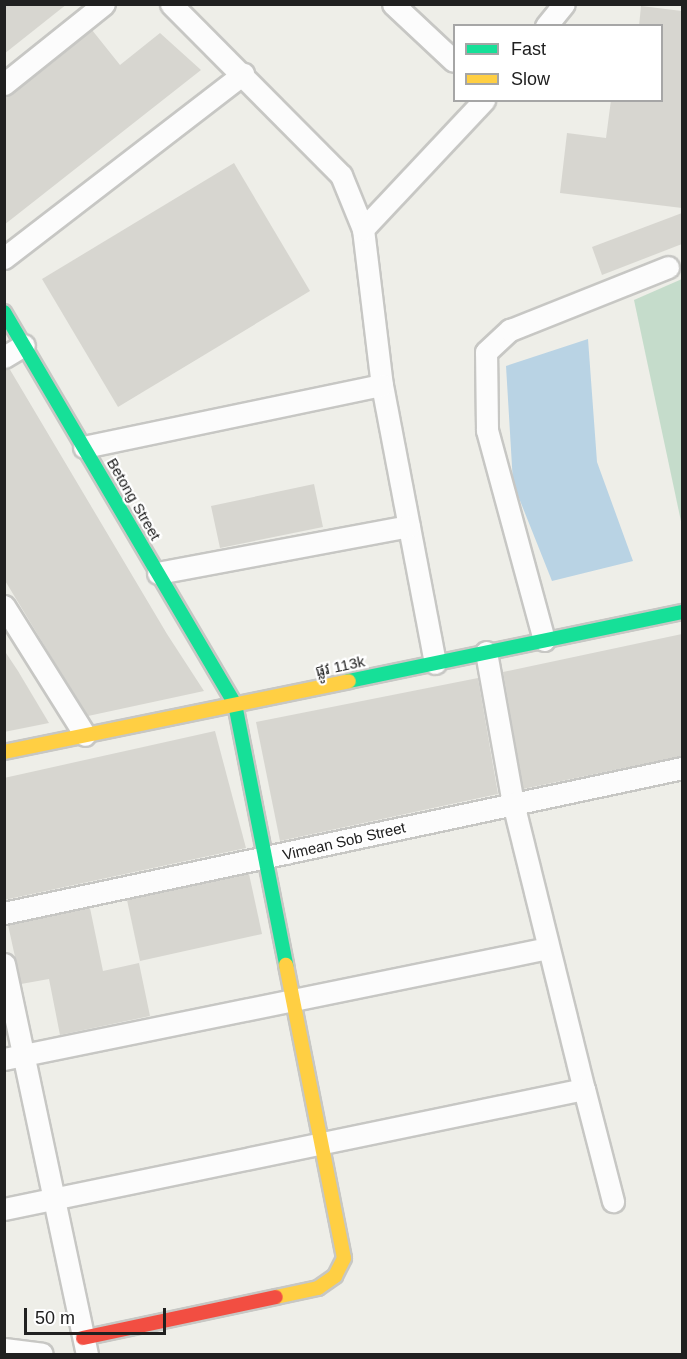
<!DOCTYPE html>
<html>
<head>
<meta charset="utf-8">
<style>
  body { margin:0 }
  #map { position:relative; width:687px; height:1359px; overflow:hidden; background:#eeeee8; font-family:Helvetica,"Noto Sans Khmer",sans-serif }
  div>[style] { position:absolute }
  .cemetery>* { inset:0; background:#c5dccb }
  .water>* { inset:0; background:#b9d3e4 }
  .building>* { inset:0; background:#d7d6d0 }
  .roads { filter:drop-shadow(2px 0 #c7c7c4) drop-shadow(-2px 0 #c7c7c4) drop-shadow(0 2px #c7c7c4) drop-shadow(0 -2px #c7c7c4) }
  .street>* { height:21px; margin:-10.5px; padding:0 10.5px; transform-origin:10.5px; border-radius:10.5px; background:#fcfcfc }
  .fast>* { height:14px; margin:-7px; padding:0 7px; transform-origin:7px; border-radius:7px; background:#16e098 }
  .slow>* { height:14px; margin:-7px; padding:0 7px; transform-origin:7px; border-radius:7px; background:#ffcf43 }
  .jam>* { height:14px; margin:-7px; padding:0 7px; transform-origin:7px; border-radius:7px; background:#f24e42 }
  span { translate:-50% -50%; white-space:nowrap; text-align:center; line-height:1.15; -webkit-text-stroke:4.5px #fff; paint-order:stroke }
  .street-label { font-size:15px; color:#202020 }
  .frame { position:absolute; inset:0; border:6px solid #202020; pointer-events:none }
  .legend { position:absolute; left:453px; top:24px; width:210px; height:78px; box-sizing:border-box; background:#fff; border:2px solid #a6a6a6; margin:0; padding:8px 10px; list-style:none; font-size:18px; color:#202020 }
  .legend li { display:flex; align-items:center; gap:12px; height:30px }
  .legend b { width:30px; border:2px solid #a6a6a6 }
  .scale { position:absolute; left:24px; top:1308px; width:142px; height:27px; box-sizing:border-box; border:3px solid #202020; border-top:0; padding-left:8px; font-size:18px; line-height:21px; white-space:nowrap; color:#202020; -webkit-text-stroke:4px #fff; paint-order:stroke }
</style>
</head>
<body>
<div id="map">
  <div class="cemetery">
    <div style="clip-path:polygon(682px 279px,682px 526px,634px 300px)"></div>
  </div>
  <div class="water">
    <div style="clip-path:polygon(588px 339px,597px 462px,633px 561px,552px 581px,513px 483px,506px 366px)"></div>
  </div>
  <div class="building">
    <div style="clip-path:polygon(4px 4px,67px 4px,4px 54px)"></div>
    <div style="clip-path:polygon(641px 6px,682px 11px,682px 208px,560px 193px,567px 133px,606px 138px,611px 100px,662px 100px,662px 26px,639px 26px)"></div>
    <div style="clip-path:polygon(92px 30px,120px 65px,160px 33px,201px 70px,4px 225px,4px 97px)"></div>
    <div style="clip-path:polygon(234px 163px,310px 291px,118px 407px,42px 279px)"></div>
    <div style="clip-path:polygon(682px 213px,682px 244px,602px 275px,592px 247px)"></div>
    <div style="clip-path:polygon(9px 368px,167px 634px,204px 691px,88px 716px,55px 663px,4px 579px,4px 370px)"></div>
    <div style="clip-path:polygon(314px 484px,323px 527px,220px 548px,211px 506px)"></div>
    <div style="clip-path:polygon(682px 634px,682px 756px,523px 789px,503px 672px)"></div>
    <div style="clip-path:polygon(4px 650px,18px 671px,49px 723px,4px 732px)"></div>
    <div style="clip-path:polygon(478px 678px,498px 794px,280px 841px,256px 722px)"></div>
    <div style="clip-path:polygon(215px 731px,246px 848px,4px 900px,4px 778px)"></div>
    <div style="clip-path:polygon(249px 874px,262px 934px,140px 961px,127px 900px)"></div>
    <div style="clip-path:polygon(90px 908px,103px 971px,139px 963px,150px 1016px,60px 1035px,49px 979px,21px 984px,8px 925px)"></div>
  </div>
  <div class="roads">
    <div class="street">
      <div style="left:171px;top:4px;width:241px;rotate:45.2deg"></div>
      <div style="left:341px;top:175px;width:58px;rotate:67.8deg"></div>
      <div style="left:363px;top:229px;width:157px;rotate:83.1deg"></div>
      <div style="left:382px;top:385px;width:283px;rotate:79.2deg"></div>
      <div style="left:393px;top:4px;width:83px;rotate:43.1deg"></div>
      <div style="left:546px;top:26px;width:28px;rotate:-51deg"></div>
      <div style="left:4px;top:84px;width:128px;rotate:-38.7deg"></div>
      <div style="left:363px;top:229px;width:177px;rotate:-46.8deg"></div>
      <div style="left:4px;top:258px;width:302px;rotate:-37.6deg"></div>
      <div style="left:4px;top:357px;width:23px;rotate:-31deg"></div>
      <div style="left:84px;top:447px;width:304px;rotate:-11.8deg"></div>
      <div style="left:158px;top:573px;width:255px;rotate:-10.6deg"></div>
      <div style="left:4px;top:606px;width:152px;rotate:57.9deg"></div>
      <div style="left:544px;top:640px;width:218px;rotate:-105.2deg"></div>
      <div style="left:487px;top:430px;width:78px;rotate:-90.7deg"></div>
      <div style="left:486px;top:352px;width:33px;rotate:-43deg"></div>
      <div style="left:510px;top:330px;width:170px;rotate:-21.7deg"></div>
      <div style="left:486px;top:652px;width:153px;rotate:79.9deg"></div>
      <div style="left:513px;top:803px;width:295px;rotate:76.1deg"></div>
      <div style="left:4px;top:913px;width:693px;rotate:-12.07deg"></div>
      <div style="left:4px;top:964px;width:399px;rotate:78deg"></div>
      <div style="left:4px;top:1059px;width:555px;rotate:-11.53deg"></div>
      <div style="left:4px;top:1209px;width:592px;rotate:-11.69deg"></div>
      <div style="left:584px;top:1089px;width:116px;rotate:75.5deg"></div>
      <div style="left:4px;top:1349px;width:38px;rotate:7deg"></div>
    </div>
    <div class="fast">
      <div style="left:4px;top:312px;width:455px;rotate:59.5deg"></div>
      <div style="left:235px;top:704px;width:266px;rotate:78.9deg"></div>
      <div style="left:349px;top:681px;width:340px;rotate:-11.7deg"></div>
    </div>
    <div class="slow">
      <div style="left:4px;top:752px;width:352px;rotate:-11.6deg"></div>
      <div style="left:276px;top:1297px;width:43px;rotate:-12.1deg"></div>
      <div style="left:318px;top:1288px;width:21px;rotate:-35deg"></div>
      <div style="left:335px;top:1276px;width:20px;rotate:-63deg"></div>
      <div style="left:344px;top:1258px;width:299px;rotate:-101.2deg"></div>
    </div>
    <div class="jam">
      <div style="left:83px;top:1338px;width:197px;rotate:-12deg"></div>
    </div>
  </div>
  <div class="street-label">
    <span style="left:134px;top:499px;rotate:60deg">Betong Street</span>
    <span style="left:340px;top:666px;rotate:-12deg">ផ្លូវ 113k</span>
    <span style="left:344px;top:841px;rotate:-13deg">Vimean Sob Street</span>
  </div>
  <div class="frame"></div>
  <ul class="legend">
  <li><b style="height:8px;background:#16e098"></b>Fast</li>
  <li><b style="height:8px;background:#ffcf43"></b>Slow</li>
  </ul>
  <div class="scale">50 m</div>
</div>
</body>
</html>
